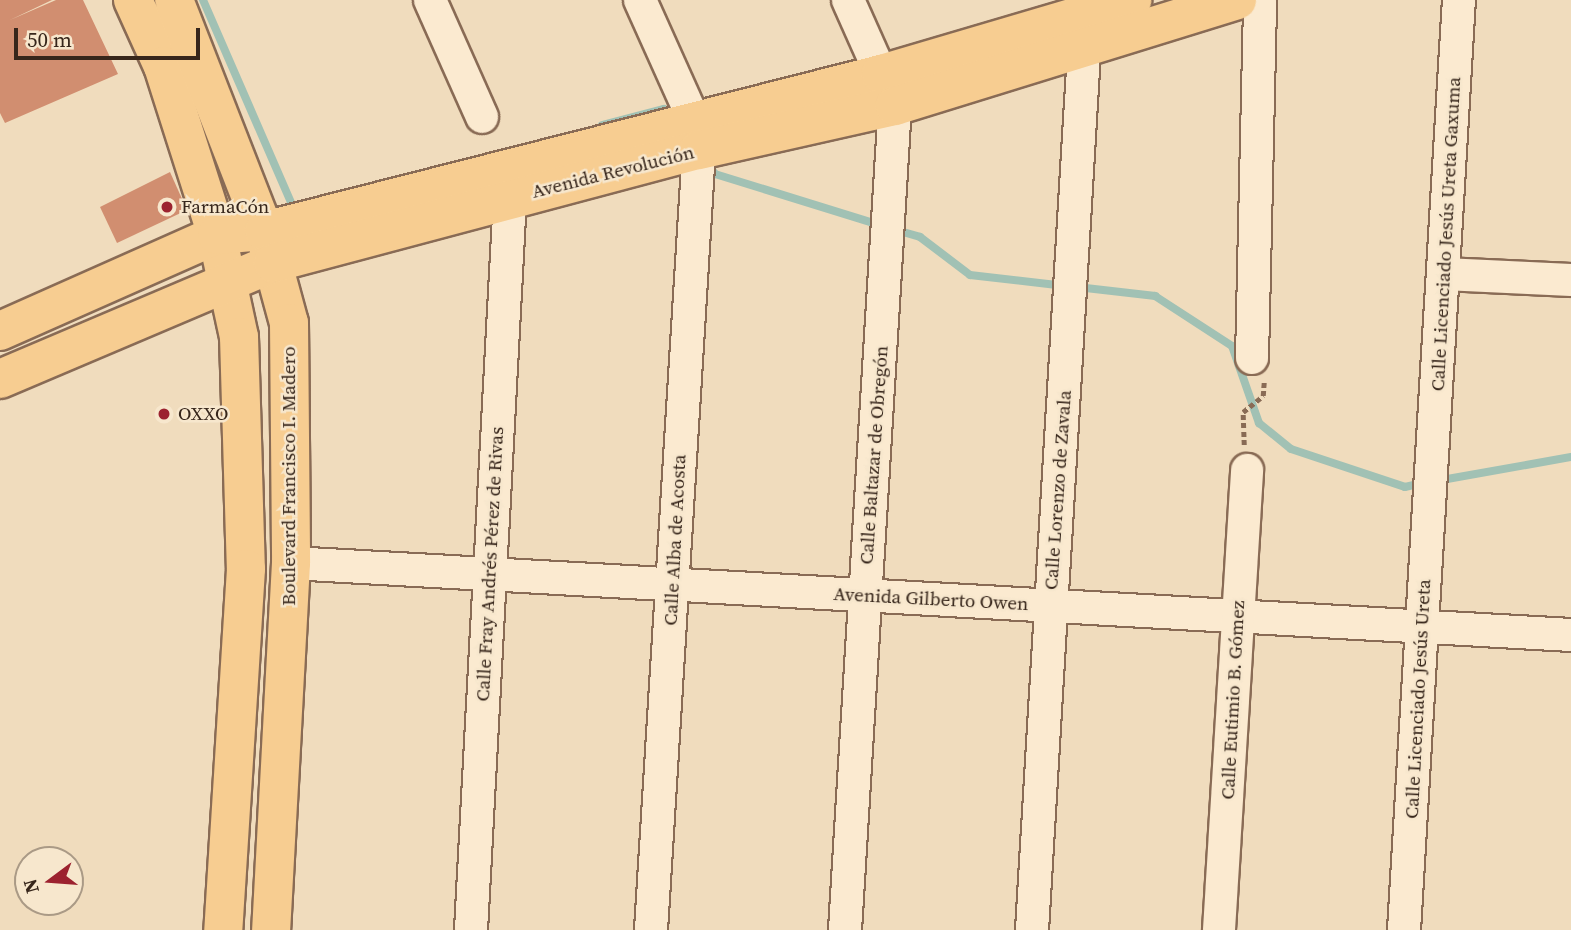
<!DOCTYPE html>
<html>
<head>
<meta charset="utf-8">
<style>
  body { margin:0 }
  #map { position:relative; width:1571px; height:930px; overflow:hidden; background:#f0dcbd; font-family:"Source Serif 4",serif }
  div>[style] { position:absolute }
  .stream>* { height:8px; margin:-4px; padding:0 4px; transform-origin:4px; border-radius:4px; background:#a1c1b4 }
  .building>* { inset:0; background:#d18e70 }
  .path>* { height:4.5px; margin-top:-2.25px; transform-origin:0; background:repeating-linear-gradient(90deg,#896b55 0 5px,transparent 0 8.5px) }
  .roads { filter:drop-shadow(2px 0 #896b55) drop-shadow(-2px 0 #896b55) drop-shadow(0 2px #896b55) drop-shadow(0 -2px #896b55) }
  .minor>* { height:32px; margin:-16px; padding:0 16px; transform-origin:16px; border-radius:16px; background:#fbead0 }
  .major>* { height:38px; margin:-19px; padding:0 19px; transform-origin:19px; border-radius:19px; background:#f7cd91 }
  .dots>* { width:19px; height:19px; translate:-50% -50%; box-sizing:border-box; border:4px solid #f7e7cd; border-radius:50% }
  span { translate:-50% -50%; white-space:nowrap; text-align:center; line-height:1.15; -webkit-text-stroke:5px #f7e7cd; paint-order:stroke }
  .street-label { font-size:19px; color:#37261b }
  .poi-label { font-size:19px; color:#37261b }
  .left { translate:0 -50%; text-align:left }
  .north { position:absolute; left:14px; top:846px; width:70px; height:70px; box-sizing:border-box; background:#f7e7cd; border:2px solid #aa9a86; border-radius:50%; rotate:254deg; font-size:19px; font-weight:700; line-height:28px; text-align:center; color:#37261b }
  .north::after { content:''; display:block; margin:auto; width:24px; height:32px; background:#9c222f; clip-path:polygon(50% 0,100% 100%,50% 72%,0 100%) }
  .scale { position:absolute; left:14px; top:28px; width:186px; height:32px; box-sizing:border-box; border:4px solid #37261b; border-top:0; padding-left:9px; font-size:21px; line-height:24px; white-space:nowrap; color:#37261b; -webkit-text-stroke:5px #f7e7cd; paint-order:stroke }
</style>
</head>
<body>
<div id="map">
  <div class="stream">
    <div style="left:203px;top:0;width:226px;rotate:66.5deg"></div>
    <div style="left:293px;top:207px;width:5px;rotate:-11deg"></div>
    <div style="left:602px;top:125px;width:64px;rotate:-14.5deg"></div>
    <div style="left:664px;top:109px;width:10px;rotate:53deg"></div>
    <div style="left:709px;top:166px;width:10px;rotate:53deg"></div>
    <div style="left:715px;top:174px;width:173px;rotate:17.2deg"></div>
    <div style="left:896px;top:230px;width:25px;rotate:16deg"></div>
    <div style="left:920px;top:237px;width:63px;rotate:37.2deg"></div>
    <div style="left:970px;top:275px;width:96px;rotate:6.6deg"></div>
    <div style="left:1077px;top:287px;width:79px;rotate:6.6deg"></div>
    <div style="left:1155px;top:296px;width:92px;rotate:33deg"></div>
    <div style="left:1232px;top:346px;width:82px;rotate:70.7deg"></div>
    <div style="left:1259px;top:423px;width:41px;rotate:39.1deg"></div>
    <div style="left:1291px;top:449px;width:120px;rotate:18.4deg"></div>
    <div style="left:1405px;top:487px;width:18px;rotate:-13deg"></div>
    <div style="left:1436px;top:481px;width:137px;rotate:-10.1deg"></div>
  </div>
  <div class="building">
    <div style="clip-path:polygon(0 0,52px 0,10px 20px,56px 0,83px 0,118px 74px,5px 123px,0 113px)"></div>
    <div style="clip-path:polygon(170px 172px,187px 210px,117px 243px,100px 207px)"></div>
  </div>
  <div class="path">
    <div style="left:1244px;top:445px;width:33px;rotate:-92deg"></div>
    <div style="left:1243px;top:412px;width:26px;rotate:-39deg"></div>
    <div style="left:1263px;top:396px;width:16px;rotate:-86deg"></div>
  </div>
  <div class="roads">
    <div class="minor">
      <div style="left:430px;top:0;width:128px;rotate:66deg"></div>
      <div style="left:640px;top:0;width:132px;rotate:65.8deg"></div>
      <div style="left:848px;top:0;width:81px;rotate:66deg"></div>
      <div style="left:1444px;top:274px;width:127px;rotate:2.7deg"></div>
      <div style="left:1252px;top:358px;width:358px;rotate:-88.7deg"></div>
      <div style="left:291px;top:563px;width:1282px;rotate:3.22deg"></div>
      <div style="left:471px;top:930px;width:733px;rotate:-86.95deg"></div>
      <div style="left:651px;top:930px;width:781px;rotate:-86.48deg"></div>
      <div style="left:845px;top:930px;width:826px;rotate:-86.53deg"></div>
      <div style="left:1032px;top:930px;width:881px;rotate:-86.61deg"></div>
      <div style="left:1219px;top:930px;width:461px;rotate:-86.5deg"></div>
      <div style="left:1404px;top:930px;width:932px;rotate:-86.62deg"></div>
    </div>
    <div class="major">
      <div style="left:133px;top:0;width:72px;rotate:65.6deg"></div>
      <div style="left:163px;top:66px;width:177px;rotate:72.3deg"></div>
      <div style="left:217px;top:235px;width:104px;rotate:77.8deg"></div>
      <div style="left:239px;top:337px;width:232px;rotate:88.3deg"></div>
      <div style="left:246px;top:569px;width:362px;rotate:93.6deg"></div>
      <div style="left:174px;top:0;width:248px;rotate:68.7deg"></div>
      <div style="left:264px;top:231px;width:95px;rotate:74.8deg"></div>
      <div style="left:289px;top:323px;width:240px;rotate:89.5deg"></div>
      <div style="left:291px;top:563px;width:368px;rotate:93.1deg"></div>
      <div style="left:0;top:331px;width:237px;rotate:-23.9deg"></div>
      <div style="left:217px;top:235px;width:47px;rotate:-4.9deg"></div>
      <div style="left:264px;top:231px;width:637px;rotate:-14.28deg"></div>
      <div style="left:881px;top:74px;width:262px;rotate:-16.4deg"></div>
      <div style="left:0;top:379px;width:297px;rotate:-23deg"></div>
      <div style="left:273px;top:263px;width:441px;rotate:-14.9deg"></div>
      <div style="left:699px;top:150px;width:201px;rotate:-12.7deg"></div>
      <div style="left:895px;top:106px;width:358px;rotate:-17.2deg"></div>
    </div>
  </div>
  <div class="dots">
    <div style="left:167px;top:207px;background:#9c222f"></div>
    <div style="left:164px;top:414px;background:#9c222f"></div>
  </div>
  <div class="street-label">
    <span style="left:613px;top:172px;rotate:-14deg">Avenida Revolución</span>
    <span style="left:1446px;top:234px;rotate:-87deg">Calle Licenciado Jesús Ureta Gaxuma</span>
    <span style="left:874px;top:455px;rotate:-86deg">Calle Baltazar de Obregón</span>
    <span style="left:289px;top:476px;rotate:-90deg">Boulevard Francisco I. Madero</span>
    <span style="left:1058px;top:490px;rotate:-86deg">Calle Lorenzo de Zavala</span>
    <span style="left:675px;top:540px;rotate:-87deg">Calle Alba de Acosta</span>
    <span style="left:490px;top:564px;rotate:-87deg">Calle Fray Andrés Pérez de Rivas</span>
    <span style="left:931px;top:599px;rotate:3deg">Avenida Gilberto Owen</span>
    <span style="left:1418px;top:699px;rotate:-87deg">Calle Licenciado Jesús Ureta</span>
    <span style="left:1233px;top:700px;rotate:-87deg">Calle Eutimio B. Gómez</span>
  </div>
  <div class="poi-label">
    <span class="left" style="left:181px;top:207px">FarmaCón</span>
    <span class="left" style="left:178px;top:414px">OXXO</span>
  </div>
  <div class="north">N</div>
  <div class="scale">50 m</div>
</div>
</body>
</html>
